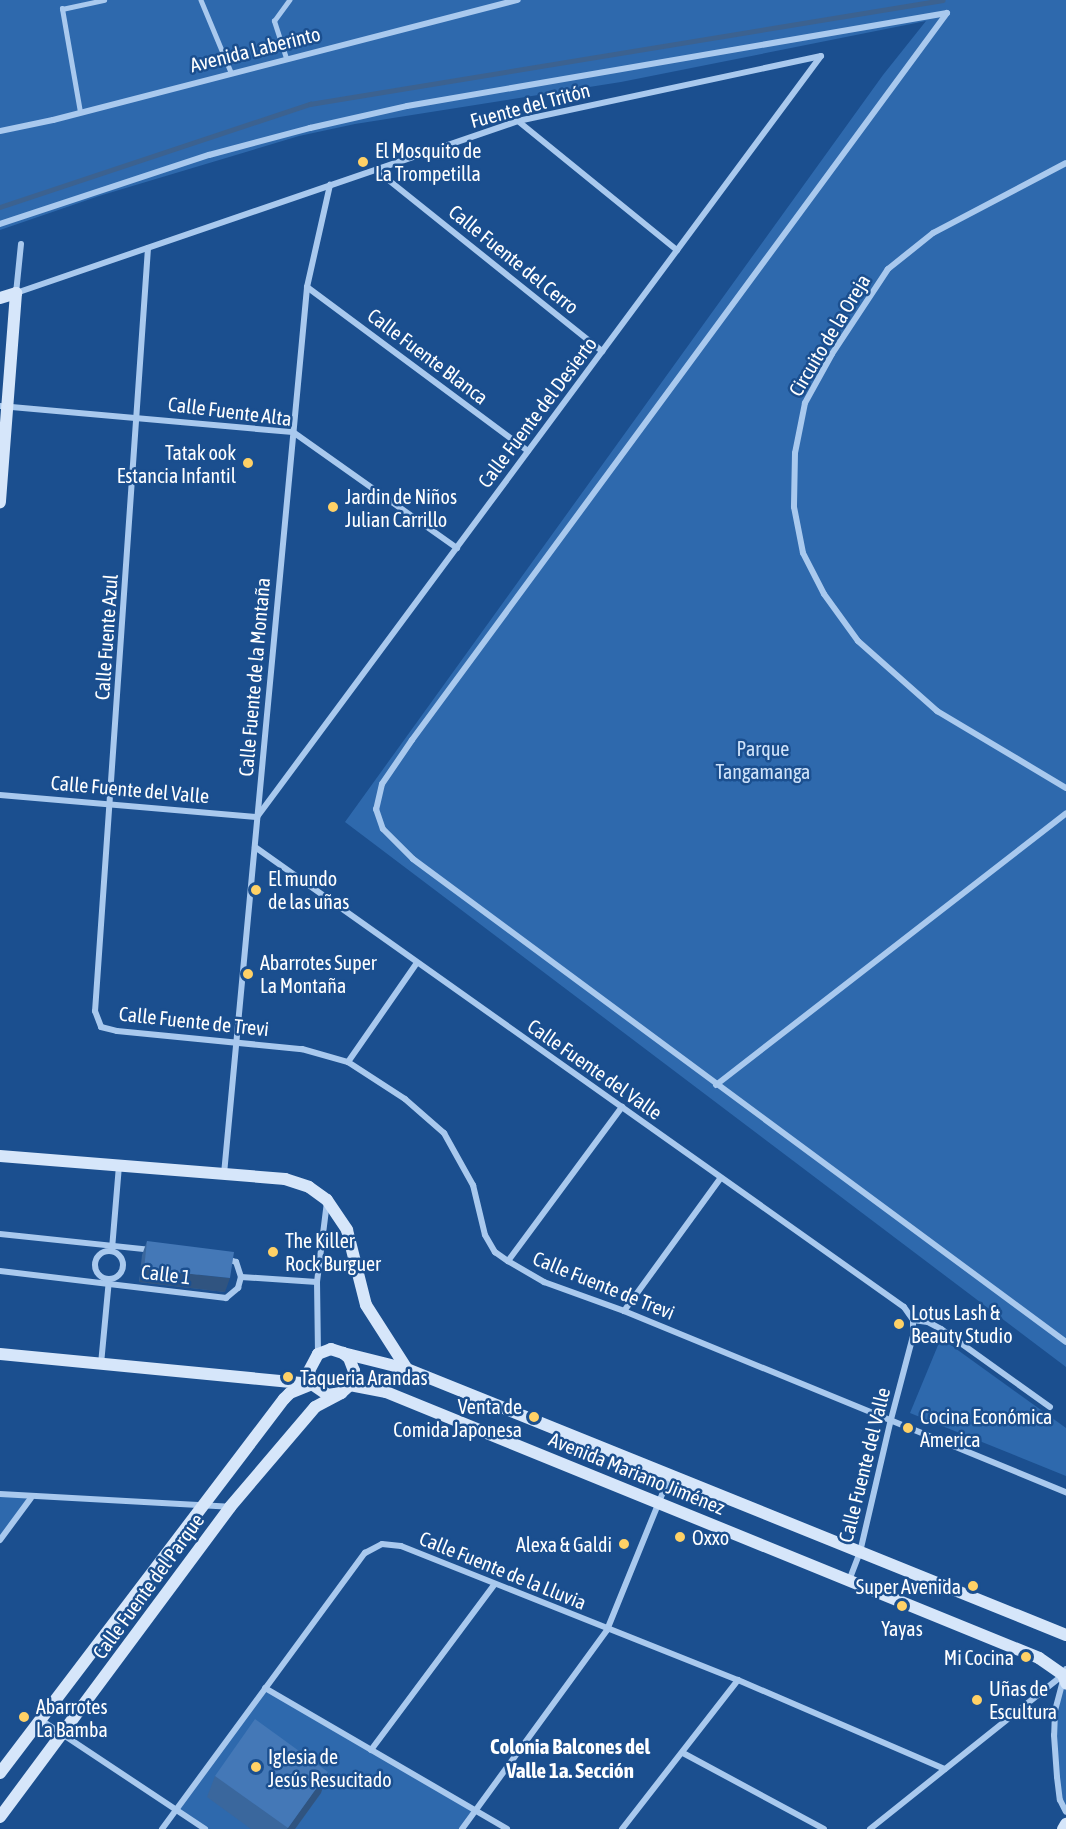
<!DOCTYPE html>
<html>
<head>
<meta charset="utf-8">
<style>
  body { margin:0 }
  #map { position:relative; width:1066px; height:1829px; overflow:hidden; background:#1b4f8f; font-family:"Asap Condensed",sans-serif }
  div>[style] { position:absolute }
  .green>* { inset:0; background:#2e69ad }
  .stream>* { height:4.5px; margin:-2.25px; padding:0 2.25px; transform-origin:2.25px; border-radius:2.25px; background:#3c6290 }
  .lane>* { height:4.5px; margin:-2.25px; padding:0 2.25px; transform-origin:2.25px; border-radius:2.25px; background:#a9c9ee }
  .street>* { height:6px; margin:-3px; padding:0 3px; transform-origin:3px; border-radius:3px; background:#a9c9ee }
  .street>.ring { margin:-3px; padding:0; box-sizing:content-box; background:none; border:6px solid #a9c9ee; border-radius:50% }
  .secondary>* { height:12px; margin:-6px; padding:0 6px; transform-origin:6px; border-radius:6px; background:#d6e6fa }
  .wall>* { inset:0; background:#3a679d }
  .shaded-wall>* { inset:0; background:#305480 }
  .building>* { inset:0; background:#4478b7 }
  .dots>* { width:16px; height:16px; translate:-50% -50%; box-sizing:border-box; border:3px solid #1b4f8f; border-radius:50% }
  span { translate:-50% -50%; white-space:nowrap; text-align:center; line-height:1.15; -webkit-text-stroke:5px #1b4f8f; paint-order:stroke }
  .street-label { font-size:20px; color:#fff }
  .poi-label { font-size:20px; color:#fff }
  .left { translate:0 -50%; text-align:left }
  .right { translate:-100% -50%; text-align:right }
  .park-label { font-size:20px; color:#cfe3fa }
  .neighbourhood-label { font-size:21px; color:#fff; font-weight:700 }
</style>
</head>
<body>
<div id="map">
  <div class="green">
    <div style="clip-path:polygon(0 0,1066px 0,1066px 1367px,345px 822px,883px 75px,926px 21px,621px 82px,355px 124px,299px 136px,99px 196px,0 230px)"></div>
    <div style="clip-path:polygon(941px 1338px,1066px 1428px,1066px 1476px,910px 1413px)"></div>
    <div style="clip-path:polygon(0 1494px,31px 1498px,0 1540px)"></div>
    <div style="clip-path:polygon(1066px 1669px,1066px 1812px,1060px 1800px,1054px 1735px)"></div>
    <div style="clip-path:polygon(265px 1688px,475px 1811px,462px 1829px,205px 1829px,176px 1810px)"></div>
  </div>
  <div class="stream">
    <div style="left:0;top:207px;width:327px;rotate:-18.4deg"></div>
    <div style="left:310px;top:104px;width:641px;rotate:-9.33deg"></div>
  </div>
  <div class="lane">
    <div style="left:201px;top:0;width:78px;rotate:67.4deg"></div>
    <div style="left:286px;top:58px;width:39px;rotate:-108deg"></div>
    <div style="left:274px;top:21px;width:26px;rotate:-54deg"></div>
    <div style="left:80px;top:112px;width:105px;rotate:-99.9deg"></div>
    <div style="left:62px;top:9px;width:43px;rotate:-12.1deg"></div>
  </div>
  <div class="street">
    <div style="left:518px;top:121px;width:205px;rotate:39.1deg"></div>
    <div style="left:0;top:131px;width:54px;rotate:-11.7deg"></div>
    <div style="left:53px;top:120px;width:480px;rotate:-14.5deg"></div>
    <div style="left:1066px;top:163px;width:150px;rotate:152.2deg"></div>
    <div style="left:933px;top:233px;width:58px;rotate:141.3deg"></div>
    <div style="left:888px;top:269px;width:102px;rotate:123.4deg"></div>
    <div style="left:832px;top:354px;width:56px;rotate:118.9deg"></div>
    <div style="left:805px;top:403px;width:51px;rotate:101.3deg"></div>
    <div style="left:795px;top:453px;width:54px;rotate:91.1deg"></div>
    <div style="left:794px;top:507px;width:47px;rotate:78.9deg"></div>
    <div style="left:803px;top:553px;width:46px;rotate:62.9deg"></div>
    <div style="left:824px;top:594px;width:58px;rotate:54.1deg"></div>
    <div style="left:858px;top:641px;width:106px;rotate:41.5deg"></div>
    <div style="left:937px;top:711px;width:150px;rotate:30.8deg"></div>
    <div style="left:376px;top:170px;width:290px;rotate:38.7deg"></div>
    <div style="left:0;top:224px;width:220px;rotate:-18.3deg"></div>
    <div style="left:209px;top:155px;width:105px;rotate:-15deg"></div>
    <div style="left:310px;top:128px;width:99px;rotate:-12.8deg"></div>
    <div style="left:407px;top:106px;width:548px;rotate:-9.77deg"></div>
    <div style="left:947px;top:13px;width:903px;rotate:126.35deg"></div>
    <div style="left:412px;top:740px;width:53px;rotate:124.3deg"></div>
    <div style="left:382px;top:784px;width:26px;rotate:103deg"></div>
    <div style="left:376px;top:809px;width:21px;rotate:71deg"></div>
    <div style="left:383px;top:829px;width:42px;rotate:45deg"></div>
    <div style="left:413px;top:859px;width:812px;rotate:36.49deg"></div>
    <div style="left:21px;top:244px;width:49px;rotate:95.8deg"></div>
    <div style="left:16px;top:293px;width:531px;rotate:-18.91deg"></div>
    <div style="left:518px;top:121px;width:310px;rotate:-12.1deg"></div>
    <div style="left:148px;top:248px;width:765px;rotate:93.97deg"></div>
    <div style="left:95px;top:1011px;width:17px;rotate:69deg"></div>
    <div style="left:101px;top:1027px;width:16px;rotate:14deg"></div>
    <div style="left:117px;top:1031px;width:186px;rotate:5.6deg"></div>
    <div style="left:302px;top:1049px;width:48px;rotate:15.8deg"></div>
    <div style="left:348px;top:1062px;width:68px;rotate:33deg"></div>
    <div style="left:405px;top:1099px;width:52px;rotate:41.1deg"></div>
    <div style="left:444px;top:1133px;width:60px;rotate:60.9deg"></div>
    <div style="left:473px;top:1185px;width:51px;rotate:76.5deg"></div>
    <div style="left:485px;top:1235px;width:20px;rotate:60deg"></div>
    <div style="left:495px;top:1252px;width:16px;rotate:35deg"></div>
    <div style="left:508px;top:1261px;width:42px;rotate:30.3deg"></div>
    <div style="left:544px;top:1282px;width:85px;rotate:19.9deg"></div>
    <div style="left:624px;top:1311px;width:478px;rotate:22.3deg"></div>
    <div style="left:307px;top:287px;width:275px;rotate:36.6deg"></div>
    <div style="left:0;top:406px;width:294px;rotate:5.1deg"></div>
    <div style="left:293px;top:432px;width:201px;rotate:35.3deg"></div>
    <div style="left:0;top:795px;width:258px;rotate:4.9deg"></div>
    <div style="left:257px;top:817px;width:947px;rotate:-53.46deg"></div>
    <div style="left:255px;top:847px;width:795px;rotate:35.33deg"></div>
    <div style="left:904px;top:1307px;width:16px;rotate:55deg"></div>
    <div style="left:913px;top:1320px;width:16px;rotate:90deg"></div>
    <div style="left:913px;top:1336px;width:86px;rotate:104.8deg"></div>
    <div style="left:891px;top:1419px;width:137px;rotate:103.1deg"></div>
    <div style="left:860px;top:1552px;width:30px;rotate:111deg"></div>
    <div style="left:348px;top:1062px;width:119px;rotate:-55.2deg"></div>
    <div style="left:716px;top:1085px;width:443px;rotate:-37.8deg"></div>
    <div style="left:224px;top:1174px;width:891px;rotate:-84.65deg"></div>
    <div style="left:307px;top:287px;width:105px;rotate:-77.3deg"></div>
    <div style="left:0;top:1234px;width:152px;rotate:6deg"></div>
    <div style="left:112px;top:1249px;width:83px;rotate:-85.2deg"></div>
    <div class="ring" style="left:95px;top:1251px;width:22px;height:22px"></div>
    <div style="left:508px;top:1261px;width:192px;rotate:-53.5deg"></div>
    <div style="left:0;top:1271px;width:228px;rotate:6.8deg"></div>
    <div style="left:226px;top:1298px;width:16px;rotate:-40deg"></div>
    <div style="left:238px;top:1288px;width:11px;rotate:-75deg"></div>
    <div style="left:241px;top:1277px;width:16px;rotate:-108deg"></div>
    <div style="left:236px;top:1262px;width:9px;rotate:-162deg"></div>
    <div style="left:241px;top:1277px;width:76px;rotate:3.8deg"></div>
    <div style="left:624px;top:1311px;width:163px;rotate:-54deg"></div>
    <div style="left:913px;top:1320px;width:15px;rotate:8deg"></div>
    <div style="left:928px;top:1322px;width:15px;rotate:28deg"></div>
    <div style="left:941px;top:1329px;width:134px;rotate:35.6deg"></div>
    <div style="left:318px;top:1353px;width:71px;rotate:-90.8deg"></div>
    <div style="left:317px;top:1282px;width:81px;rotate:-82.9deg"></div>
    <div style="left:101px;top:1364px;width:84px;rotate:-84.6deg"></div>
    <div style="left:0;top:1494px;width:230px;rotate:3.2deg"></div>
    <div style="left:0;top:1540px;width:52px;rotate:-53.6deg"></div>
    <div style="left:1066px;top:1669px;width:43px;rotate:104.7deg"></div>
    <div style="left:1055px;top:1711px;width:24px;rotate:92deg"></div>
    <div style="left:1054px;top:1735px;width:42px;rotate:85.9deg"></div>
    <div style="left:1057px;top:1777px;width:23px;rotate:83deg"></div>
    <div style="left:1060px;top:1800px;width:13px;rotate:63deg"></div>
    <div style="left:265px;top:1688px;width:280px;rotate:30.2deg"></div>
    <div style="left:41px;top:1720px;width:197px;rotate:33.6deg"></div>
    <div style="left:371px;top:1750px;width:206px;rotate:-53.3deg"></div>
    <div style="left:683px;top:1753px;width:160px;rotate:28.3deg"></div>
    <div style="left:162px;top:1829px;width:343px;rotate:-53.7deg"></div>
    <div style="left:365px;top:1553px;width:19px;rotate:-28deg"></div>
    <div style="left:382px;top:1544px;width:19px;rotate:6deg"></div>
    <div style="left:401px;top:1546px;width:363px;rotate:21.7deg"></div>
    <div style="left:738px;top:1680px;width:225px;rotate:23.3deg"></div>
    <div style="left:462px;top:1829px;width:246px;rotate:-53.9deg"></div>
    <div style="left:607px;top:1630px;width:167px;rotate:-67.9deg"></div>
    <div style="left:622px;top:1829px;width:189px;rotate:-52.1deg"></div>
    <div style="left:870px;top:1829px;width:247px;rotate:-38.6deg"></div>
  </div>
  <div class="secondary">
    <div style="left:0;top:298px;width:17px;rotate:-17deg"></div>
    <div style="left:16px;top:293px;width:210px;rotate:94.4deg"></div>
    <div style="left:0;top:1156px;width:286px;rotate:4.6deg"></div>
    <div style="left:285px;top:1179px;width:25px;rotate:18deg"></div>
    <div style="left:309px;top:1187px;width:22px;rotate:36deg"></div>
    <div style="left:327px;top:1200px;width:36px;rotate:56deg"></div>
    <div style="left:347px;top:1230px;width:77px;rotate:75.8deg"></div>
    <div style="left:366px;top:1305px;width:76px;rotate:57.4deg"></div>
    <div style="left:343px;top:1353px;width:66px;rotate:14deg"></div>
    <div style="left:407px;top:1369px;width:711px;rotate:21.98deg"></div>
    <div style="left:0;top:1354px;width:313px;rotate:5.5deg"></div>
    <div style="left:312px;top:1384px;width:19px;rotate:35deg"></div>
    <div style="left:328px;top:1395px;width:13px;rotate:-9deg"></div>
    <div style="left:341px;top:1393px;width:12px;rotate:-42deg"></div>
    <div style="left:350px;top:1385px;width:15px;rotate:-74deg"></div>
    <div style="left:354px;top:1371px;width:14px;rotate:-111deg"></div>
    <div style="left:349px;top:1358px;width:8px;rotate:-140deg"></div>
    <div style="left:343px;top:1353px;width:13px;rotate:-162deg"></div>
    <div style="left:331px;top:1349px;width:14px;rotate:159deg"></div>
    <div style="left:318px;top:1354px;width:19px;rotate:118deg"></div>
    <div style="left:309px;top:1371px;width:13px;rotate:77deg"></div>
    <div style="left:350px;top:1385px;width:37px;rotate:11deg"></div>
    <div style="left:386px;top:1392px;width:705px;rotate:22.16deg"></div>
    <div style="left:1039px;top:1658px;width:29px;rotate:35deg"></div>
    <div style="left:1063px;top:1675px;width:9px;rotate:69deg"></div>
    <div style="left:0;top:1773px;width:470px;rotate:-52.8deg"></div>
    <div style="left:284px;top:1399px;width:8px;rotate:-45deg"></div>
    <div style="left:290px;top:1393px;width:24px;rotate:-22deg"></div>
    <div style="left:0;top:1817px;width:386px;rotate:-53.4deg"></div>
    <div style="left:230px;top:1507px;width:131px;rotate:-49.6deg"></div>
    <div style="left:315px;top:1407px;width:30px;rotate:-28deg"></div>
    <div style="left:1063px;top:1829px;width:6px;rotate:-59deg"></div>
  </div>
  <div class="wall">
    <div style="clip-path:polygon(147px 1241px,225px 1292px,139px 1282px,142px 1255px)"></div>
    <div style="clip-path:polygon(215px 1776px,321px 1793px,295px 1829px,251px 1829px,207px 1797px)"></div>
  </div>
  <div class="shaded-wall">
    <div style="clip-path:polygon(144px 1269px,230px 1278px,225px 1292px,139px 1282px)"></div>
    <div style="clip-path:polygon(328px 1772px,321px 1793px,295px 1829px,287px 1829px)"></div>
  </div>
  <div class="building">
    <div style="clip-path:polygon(147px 1241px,234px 1252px,230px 1278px,144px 1269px)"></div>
    <div style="clip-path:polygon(255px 1719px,328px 1772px,288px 1828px,215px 1776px)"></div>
  </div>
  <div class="dots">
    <div style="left:363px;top:162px;background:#ffd166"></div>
    <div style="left:248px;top:463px;background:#ffd166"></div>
    <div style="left:333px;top:507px;background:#ffd166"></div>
    <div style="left:256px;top:890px;background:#ffd166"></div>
    <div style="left:248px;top:974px;background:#ffd166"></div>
    <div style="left:273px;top:1252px;background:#ffd166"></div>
    <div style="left:899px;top:1324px;background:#ffd166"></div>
    <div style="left:288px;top:1377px;background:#ffd166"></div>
    <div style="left:534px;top:1417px;background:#ffd166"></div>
    <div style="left:908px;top:1428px;background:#ffd166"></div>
    <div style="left:680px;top:1537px;background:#ffd166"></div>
    <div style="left:624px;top:1544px;background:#ffd166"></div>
    <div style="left:973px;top:1586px;background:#ffd166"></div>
    <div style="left:902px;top:1606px;background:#ffd166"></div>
    <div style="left:1026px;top:1657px;background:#ffd166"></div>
    <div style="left:977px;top:1700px;background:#ffd166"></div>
    <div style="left:24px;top:1717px;background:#ffd166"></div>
    <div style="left:256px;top:1767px;background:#ffd166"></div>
  </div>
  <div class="street-label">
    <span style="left:255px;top:49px;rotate:-14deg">Avenida Laberinto</span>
    <span style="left:530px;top:105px;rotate:-15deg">Fuente del Tritón</span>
    <span style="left:514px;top:259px;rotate:39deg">Calle Fuente del Cerro</span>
    <span style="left:829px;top:335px;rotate:-59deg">Circuito de la Oreja</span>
    <span style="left:428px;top:356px;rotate:37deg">Calle Fuente Blanca</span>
    <span style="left:230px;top:411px;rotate:7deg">Calle Fuente Alta</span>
    <span style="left:537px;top:412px;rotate:-53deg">Calle Fuente del Desierto</span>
    <span style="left:106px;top:637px;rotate:-86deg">Calle Fuente Azul</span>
    <span style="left:254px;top:677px;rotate:-85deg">Calle Fuente de la Montaña</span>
    <span style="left:130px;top:789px;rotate:5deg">Calle Fuente del Valle</span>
    <span style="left:194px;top:1021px;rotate:6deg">Calle Fuente de Trevi</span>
    <span style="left:595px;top:1069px;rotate:35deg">Calle Fuente del Valle</span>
    <span style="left:166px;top:1274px;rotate:7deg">Calle 1</span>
    <span style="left:604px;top:1285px;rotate:22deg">Calle Fuente de Trevi</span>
    <span style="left:864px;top:1465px;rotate:-76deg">Calle Fuente del Valle</span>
    <span style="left:637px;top:1473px;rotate:22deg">Avenida Mariano Jiménez</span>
    <span style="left:503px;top:1570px;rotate:22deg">Calle Fuente de la Lluvia</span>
    <span style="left:148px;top:1586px;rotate:-54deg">Calle Fuente del Parque</span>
  </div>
  <div class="poi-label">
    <span class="left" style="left:375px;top:162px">El Mosquito de<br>La Trompetilla</span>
    <span class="right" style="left:236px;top:464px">Tatak ook<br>Estancia Infantil</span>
    <span class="left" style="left:345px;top:508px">Jardin de Niños<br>Julian Carrillo</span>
    <span class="left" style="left:268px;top:890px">El mundo<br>de las uñas</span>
    <span class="left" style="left:260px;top:974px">Abarrotes Super<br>La Montaña</span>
    <span class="left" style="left:285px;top:1252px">The Killer<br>Rock Burguer</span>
    <span class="left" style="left:911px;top:1324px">Lotus Lash &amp;<br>Beauty Studio</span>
    <span class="left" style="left:300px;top:1377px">Taqueria Arandas</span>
    <span class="right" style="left:522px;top:1418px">Venta de<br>Comida Japonesa</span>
    <span class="left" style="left:920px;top:1428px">Cocina Económica<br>America</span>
    <span class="left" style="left:692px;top:1537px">Oxxo</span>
    <span class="right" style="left:612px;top:1544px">Alexa &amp; Galdi</span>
    <span class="right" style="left:961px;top:1586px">Super Avenida</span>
    <span style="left:902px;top:1628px">Yayas</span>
    <span class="right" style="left:1014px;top:1657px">Mi Cocina</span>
    <span class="left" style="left:989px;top:1700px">Uñas de<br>Escultura</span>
    <span class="left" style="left:36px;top:1718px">Abarrotes<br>La Bamba</span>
    <span class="left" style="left:268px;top:1768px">Iglesia de<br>Jesús Resucitado</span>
  </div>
  <div class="park-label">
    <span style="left:763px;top:760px">Parque<br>Tangamanga</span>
  </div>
  <div class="neighbourhood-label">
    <span style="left:570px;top:1758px">Colonia Balcones del<br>Valle 1a. Sección</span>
  </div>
</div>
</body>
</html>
